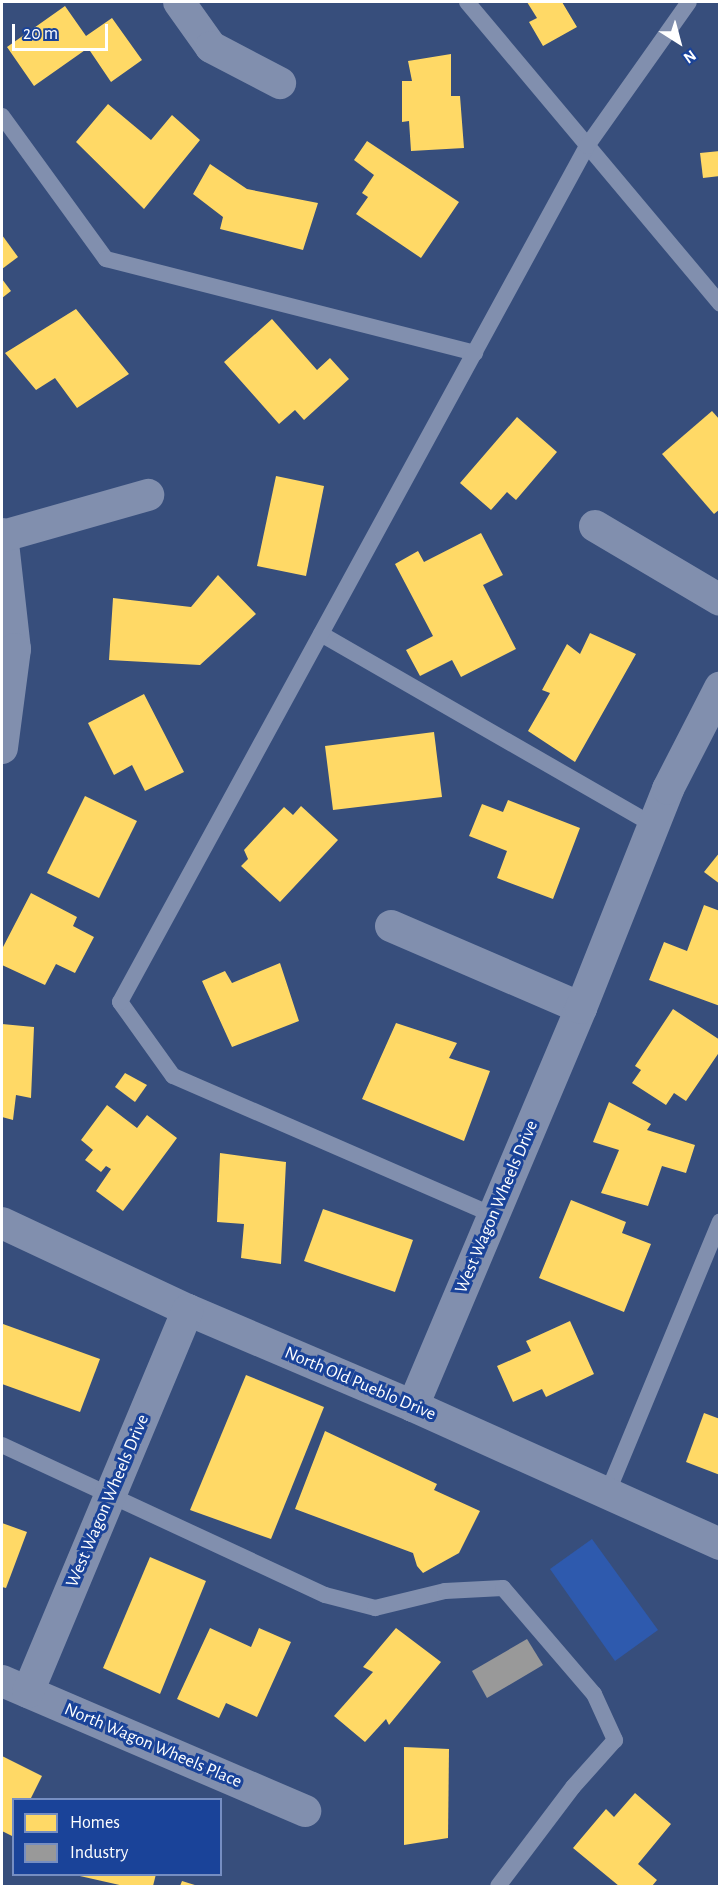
<!DOCTYPE html>
<html>
<head>
<meta charset="utf-8">
<style>
  body { margin:0 }
  #map { position:relative; width:721px; height:1888px; overflow:hidden; background:#374e7c; font-family:"Alegreya Sans",sans-serif }
  div>[style] { position:absolute }
  .green>* { inset:0; background:#2e5aae }
  .homes>* { inset:0; background:#ffd966 }
  .industry>* { inset:0; background:#999 }
  .service>* { height:16px; margin:-8px; padding:0 8px; transform-origin:8px; border-radius:8px; background:#818fae }
  .minor>* { height:32px; margin:-16px; padding:0 16px; transform-origin:16px; border-radius:16px; background:#818fae }
  span { translate:-50% -50%; white-space:nowrap; text-align:center; line-height:1.15; -webkit-text-stroke:6px #1a4399; paint-order:stroke }
  .street-label { font-size:18px; color:#fff }
  .frame { position:absolute; inset:0; border:3px solid #fff; pointer-events:none }
  .legend { position:absolute; left:12px; top:1798px; width:210px; height:78px; box-sizing:border-box; background:#1a4399; border:2px solid #768ec2; margin:0; padding:8px 10px; list-style:none; font-size:18px; color:#fff }
  .legend li { display:flex; align-items:center; gap:12px; height:30px }
  .legend b { width:30px; border:2px solid #768ec2 }
  .north { position:absolute; left:649px; top:12px; width:60px; height:60px; -webkit-text-stroke:4px #1a4399; paint-order:stroke; rotate:144deg; font-size:16px; font-weight:700; line-height:24px; text-align:center; color:#fff }
  .north::after { content:''; display:block; margin:auto; width:21px; height:27px; background:#fff; clip-path:polygon(50% 0,100% 100%,50% 72%,0 100%) }
  .scale { position:absolute; left:12px; top:24px; width:96px; height:27px; box-sizing:border-box; border:3px solid #fff; border-top:0; padding-left:8px; font-size:18px; line-height:21px; white-space:nowrap; color:#fff; -webkit-text-stroke:4px #1a4399; paint-order:stroke }
</style>
</head>
<body>
<div id="map">
  <div class="green">
    <div style="clip-path:polygon(592px 1539px,658px 1630px,615px 1661px,550px 1569px)"></div>
  </div>
  <div class="homes">
    <div style="clip-path:polygon(527px 2px,562px 2px,577px 27px,543px 46px,529px 22px,537px 18px)"></div>
    <div style="clip-path:polygon(65px 6px,86px 36px,112px 18px,142px 60px,111px 82px,88px 48px,34px 86px,7px 47px)"></div>
    <div style="clip-path:polygon(451px 54px,451px 96px,460px 96px,464px 148px,411px 151px,409px 121px,402px 122px,402px 81px,412px 81px,408px 61px)"></div>
    <div style="clip-path:polygon(108px 104px,151px 140px,172px 115px,200px 140px,144px 209px,76px 142px)"></div>
    <div style="clip-path:polygon(367px 141px,459px 202px,421px 258px,356px 214px,368px 197px,362px 193px,374px 175px,354px 160px)"></div>
    <div style="clip-path:polygon(720px 151px,720px 176px,703px 178px,700px 153px)"></div>
    <div style="clip-path:polygon(210px 164px,247px 189px,318px 203px,303px 250px,220px 229px,223px 217px,193px 194px)"></div>
    <div style="clip-path:polygon(2px 235px,18px 257px,2px 269px)"></div>
    <div style="clip-path:polygon(2px 279px,11px 291px,2px 298px)"></div>
    <div style="clip-path:polygon(76px 309px,129px 374px,77px 408px,55px 378px,36px 390px,5px 353px)"></div>
    <div style="clip-path:polygon(272px 319px,317px 370px,330px 358px,349px 379px,304px 420px,295px 410px,279px 424px,224px 362px)"></div>
    <div style="clip-path:polygon(712px 411px,720px 420px,720px 509px,714px 514px,662px 454px)"></div>
    <div style="clip-path:polygon(517px 417px,557px 452px,516px 500px,507px 492px,491px 510px,460px 483px)"></div>
    <div style="clip-path:polygon(276px 476px,324px 486px,306px 576px,257px 566px)"></div>
    <div style="clip-path:polygon(481px 533px,503px 575px,483px 585px,516px 649px,461px 677px,452px 660px,420px 676px,406px 650px,433px 636px,395px 564px,418px 551px,424px 562px)"></div>
    <div style="clip-path:polygon(218px 575px,256px 614px,200px 665px,109px 660px,113px 598px,191px 607px)"></div>
    <div style="clip-path:polygon(590px 633px,636px 654px,575px 762px,528px 731px,550px 693px,542px 690px,567px 644px,580px 654px)"></div>
    <div style="clip-path:polygon(144px 694px,184px 772px,145px 791px,132px 765px,114px 775px,88px 723px)"></div>
    <div style="clip-path:polygon(434px 732px,442px 797px,333px 810px,325px 746px)"></div>
    <div style="clip-path:polygon(85px 796px,137px 821px,99px 898px,47px 873px)"></div>
    <div style="clip-path:polygon(508px 800px,580px 828px,553px 899px,497px 878px,507px 851px,469px 836px,482px 804px,503px 812px)"></div>
    <div style="clip-path:polygon(301px 806px,338px 840px,280px 902px,241px 866px,248px 859px,244px 850px,284px 807px,293px 815px)"></div>
    <div style="clip-path:polygon(720px 852px,720px 884px,704px 872px)"></div>
    <div style="clip-path:polygon(31px 893px,77px 917px,73px 926px,94px 937px,75px 973px,56px 964px,45px 985px,2px 965px,2px 949px)"></div>
    <div style="clip-path:polygon(704px 905px,720px 911px,720px 1006px,649px 980px,664px 942px,687px 951px)"></div>
    <div style="clip-path:polygon(280px 963px,299px 1021px,232px 1047px,202px 981px,225px 971px,232px 983px)"></div>
    <div style="clip-path:polygon(673px 1009px,720px 1040px,720px 1051px,686px 1101px,674px 1093px,666px 1105px,632px 1083px,641px 1070px,635px 1066px)"></div>
    <div style="clip-path:polygon(396px 1023px,457px 1043px,449px 1058px,490px 1071px,464px 1141px,362px 1099px)"></div>
    <div style="clip-path:polygon(2px 1024px,34px 1027px,31px 1098px,16px 1095px,13px 1120px,2px 1117px)"></div>
    <div style="clip-path:polygon(125px 1073px,147px 1085px,135px 1102px,115px 1087px)"></div>
    <div style="clip-path:polygon(609px 1102px,651px 1124px,647px 1130px,695px 1145px,686px 1173px,662px 1166px,648px 1206px,601px 1193px,619px 1150px,593px 1142px)"></div>
    <div style="clip-path:polygon(107px 1105px,137px 1128px,147px 1115px,177px 1138px,123px 1211px,96px 1191px,111px 1169px,106px 1166px,101px 1172px,85px 1160px,93px 1150px,81px 1140px)"></div>
    <div style="clip-path:polygon(220px 1153px,286px 1162px,281px 1264px,241px 1258px,244px 1224px,217px 1222px)"></div>
    <div style="clip-path:polygon(571px 1200px,626px 1222px,622px 1233px,651px 1244px,624px 1312px,539px 1278px)"></div>
    <div style="clip-path:polygon(323px 1209px,413px 1240px,395px 1292px,304px 1261px)"></div>
    <div style="clip-path:polygon(570px 1321px,594px 1374px,546px 1397px,542px 1389px,513px 1402px,497px 1366px,531px 1351px,526px 1341px)"></div>
    <div style="clip-path:polygon(3px 1324px,100px 1359px,80px 1412px,2px 1384px)"></div>
    <div style="clip-path:polygon(246px 1375px,324px 1407px,271px 1539px,190px 1510px)"></div>
    <div style="clip-path:polygon(704px 1413px,720px 1419px,720px 1475px,686px 1462px)"></div>
    <div style="clip-path:polygon(325px 1431px,437px 1484px,434px 1490px,480px 1511px,459px 1553px,423px 1573px,417px 1566px,413px 1553px,295px 1509px)"></div>
    <div style="clip-path:polygon(2px 1523px,27px 1532px,6px 1588px,2px 1587px)"></div>
    <div style="clip-path:polygon(150px 1557px,206px 1581px,160px 1694px,103px 1668px)"></div>
    <div style="clip-path:polygon(210px 1628px,251px 1647px,259px 1628px,291px 1642px,257px 1717px,226px 1703px,219px 1718px,177px 1699px)"></div>
    <div style="clip-path:polygon(396px 1628px,441px 1662px,389px 1725px,386px 1719px,365px 1742px,334px 1716px,373px 1672px,363px 1667px)"></div>
    <div style="clip-path:polygon(404px 1747px,449px 1749px,448px 1838px,404px 1845px)"></div>
    <div style="clip-path:polygon(2px 1756px,42px 1776px,31px 1798px,35px 1800px,14px 1800px,14px 1837px,2px 1831px)"></div>
    <div style="clip-path:polygon(635px 1793px,671px 1824px,638px 1864px,657px 1880px,652px 1886px,619px 1886px,573px 1848px,606px 1809px,614px 1817px)"></div>
    <div style="clip-path:polygon(71px 1874px,156px 1874px,153px 1886px,124px 1886px)"></div>
    <div style="clip-path:polygon(182px 1881px,198px 1886px,180px 1886px)"></div>
  </div>
  <div class="industry">
    <div style="clip-path:polygon(527px 1639px,543px 1665px,487px 1698px,472px 1671px)"></div>
  </div>
  <div class="service">
    <div style="left:467px;top:2px;width:394px;rotate:50deg"></div>
    <div style="left:2px;top:116px;width:177px;rotate:54deg"></div>
    <div style="left:106px;top:259px;width:381px;rotate:14.3deg"></div>
    <div style="left:321px;top:634px;width:383px;rotate:29.9deg"></div>
    <div style="left:493px;top:1215px;width:349px;rotate:-156.5deg"></div>
    <div style="left:173px;top:1076px;width:91px;rotate:-125.6deg"></div>
    <div style="left:120px;top:1002px;width:975px;rotate:-61.38deg"></div>
    <div style="left:587px;top:146px;width:176px;rotate:-54.7deg"></div>
    <div style="left:2px;top:1445px;width:356px;rotate:24.9deg"></div>
    <div style="left:325px;top:1595px;width:52px;rotate:14.6deg"></div>
    <div style="left:375px;top:1608px;width:72px;rotate:-13.7deg"></div>
    <div style="left:445px;top:1591px;width:58px;rotate:-3deg"></div>
    <div style="left:503px;top:1588px;width:140px;rotate:49.4deg"></div>
    <div style="left:594px;top:1694px;width:51px;rotate:65.5deg"></div>
    <div style="left:615px;top:1740px;width:63px;rotate:131.8deg"></div>
    <div style="left:573px;top:1787px;width:124px;rotate:127.1deg"></div>
    <div style="left:607px;top:1494px;width:295px;rotate:-67.5deg"></div>
  </div>
  <div class="minor">
    <div style="left:179px;top:2px;width:55px;rotate:54.6deg"></div>
    <div style="left:211px;top:47px;width:78px;rotate:27.6deg"></div>
    <div style="left:595px;top:526px;width:145px;rotate:30.6deg"></div>
    <div style="left:2px;top:534px;width:116px;rotate:83.6deg"></div>
    <div style="left:15px;top:649px;width:100px;rotate:97.5deg"></div>
    <div style="left:3px;top:536px;width:151px;rotate:-15.8deg"></div>
    <div style="left:391px;top:926px;width:207px;rotate:23.3deg"></div>
    <div style="left:2px;top:1223px;width:205px;rotate:25.1deg"></div>
    <div style="left:188px;top:1310px;width:245px;rotate:23.1deg"></div>
    <div style="left:413px;top:1406px;width:337px;rotate:24.2deg"></div>
    <div style="left:413px;top:1406px;width:432px;rotate:-67.1deg"></div>
    <div style="left:581px;top:1008px;width:236px;rotate:-68.3deg"></div>
    <div style="left:668px;top:789px;width:114px;rotate:-62.8deg"></div>
    <div style="left:2px;top:1681px;width:330px;rotate:23.2deg"></div>
    <div style="left:28px;top:1692px;width:414px;rotate:-67.3deg"></div>
  </div>
  <div class="street-label">
    <span style="left:497px;top:1207px;rotate:-67deg">West Wagon Wheels Drive</span>
    <span style="left:360px;top:1384px;rotate:23deg">North Old Pueblo Drive</span>
    <span style="left:108px;top:1501px;rotate:-67deg">West Wagon Wheels Drive</span>
    <span style="left:153px;top:1746px;rotate:23deg">North Wagon Wheels Place</span>
  </div>
  <div class="frame"></div>
  <ul class="legend">
  <li><b style="height:16px;background:#ffd966"></b>Homes</li>
  <li><b style="height:16px;background:#999"></b>Industry</li>
  </ul>
  <div class="north">N</div>
  <div class="scale">20 m</div>
</div>
</body>
</html>
